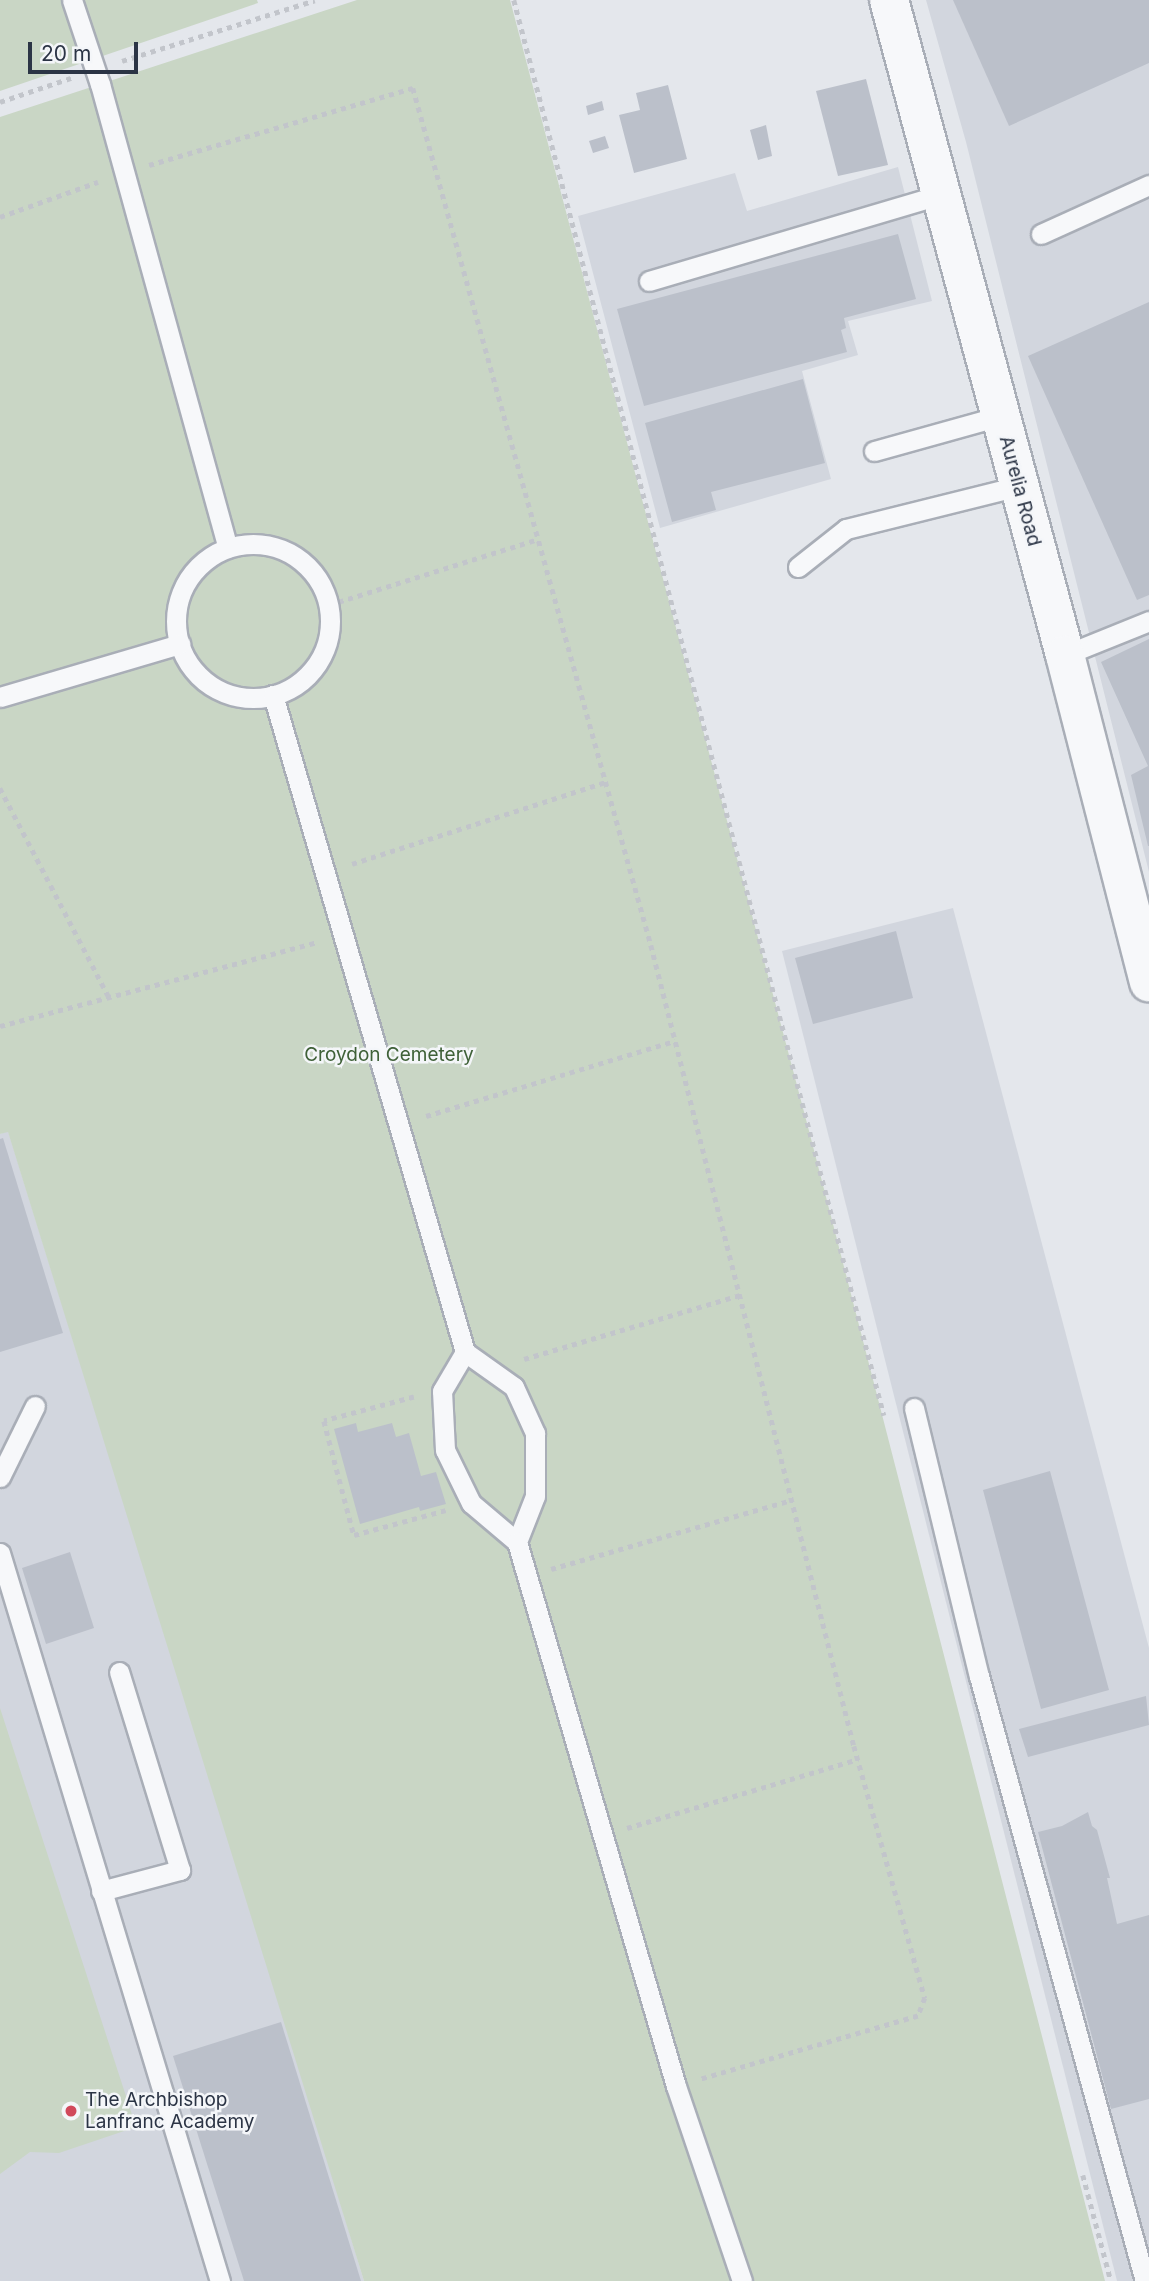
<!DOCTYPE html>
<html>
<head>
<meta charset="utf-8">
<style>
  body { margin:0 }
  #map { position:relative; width:1149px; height:2281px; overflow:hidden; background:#e4e7ec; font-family:Inter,sans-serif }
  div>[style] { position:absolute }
  .built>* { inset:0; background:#d2d6de }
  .green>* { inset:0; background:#c9d6c5 }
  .building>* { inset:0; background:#bbc0ca }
  .path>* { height:4.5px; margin-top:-2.25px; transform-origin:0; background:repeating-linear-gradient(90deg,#c2c5cb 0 5px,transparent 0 10px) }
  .roads { filter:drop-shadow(2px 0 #a9aeb7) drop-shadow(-2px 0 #a9aeb7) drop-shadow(0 2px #a9aeb7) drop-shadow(0 -2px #a9aeb7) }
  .service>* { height:19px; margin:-9.5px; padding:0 9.5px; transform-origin:9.5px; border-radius:9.5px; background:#f7f8fa }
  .service>.ring { margin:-9.5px; padding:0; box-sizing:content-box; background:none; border:19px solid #f7f8fa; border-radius:50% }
  .minor>* { height:38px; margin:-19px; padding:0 19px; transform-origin:19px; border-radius:19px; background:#f7f8fa }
  .dots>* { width:19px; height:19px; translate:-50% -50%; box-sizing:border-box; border:4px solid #f4f6f9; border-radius:50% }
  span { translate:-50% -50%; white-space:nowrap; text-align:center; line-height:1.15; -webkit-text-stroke:5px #f4f6f9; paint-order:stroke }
  .street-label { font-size:19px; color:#2b3445 }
  .park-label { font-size:19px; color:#3f6138 }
  .poi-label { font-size:19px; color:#2b3445 }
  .left { translate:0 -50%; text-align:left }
  .scale { position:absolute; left:28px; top:42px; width:110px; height:32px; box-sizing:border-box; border:4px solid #2b3445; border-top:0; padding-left:9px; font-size:21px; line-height:24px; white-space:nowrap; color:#2b3445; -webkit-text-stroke:5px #f4f6f9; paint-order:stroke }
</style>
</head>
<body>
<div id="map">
  <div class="built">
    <div style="clip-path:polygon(926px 0,1149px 0,1149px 872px,966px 142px)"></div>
    <div style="clip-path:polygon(898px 167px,932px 301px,848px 321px,858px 355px,802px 371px,831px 479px,660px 528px,578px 216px,735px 173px,747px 211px)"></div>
    <div style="clip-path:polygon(953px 908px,1149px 1648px,1149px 2281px,1117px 2281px,782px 951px)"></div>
    <div style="clip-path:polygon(8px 1131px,303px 2079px,364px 2281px,0 2281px,0 1134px)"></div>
  </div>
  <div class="green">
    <div style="clip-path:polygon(0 0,257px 0,258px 3px,0 91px)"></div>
    <div style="clip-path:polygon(357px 0,510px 0,808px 1127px,1105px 2281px,364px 2281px,8px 1132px,0 1134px,0 117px)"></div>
    <div style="clip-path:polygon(0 1708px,136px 2127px,59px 2153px,30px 2152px,0 2174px)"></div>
  </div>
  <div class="building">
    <div style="clip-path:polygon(953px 0,1149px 0,1149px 63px,1009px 126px)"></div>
    <div style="clip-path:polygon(866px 79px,888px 165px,838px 176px,816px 91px)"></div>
    <div style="clip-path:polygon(668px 85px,687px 159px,634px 173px,619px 115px,640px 110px,636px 93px)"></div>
    <div style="clip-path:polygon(602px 101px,604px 110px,588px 115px,586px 106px)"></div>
    <div style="clip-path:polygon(766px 125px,772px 156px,758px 160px,750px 130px)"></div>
    <div style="clip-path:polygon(605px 136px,609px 148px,593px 153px,589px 141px)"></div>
    <div style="clip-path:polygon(898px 234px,916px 299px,844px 318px,846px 328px,841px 330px,847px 352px,644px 406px,617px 309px)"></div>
    <div style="clip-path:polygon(1149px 302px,1149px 595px,1137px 600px,1028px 356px)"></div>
    <div style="clip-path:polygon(803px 379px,825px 463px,711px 492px,716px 510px,672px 522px,645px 423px)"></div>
    <div style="clip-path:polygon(1149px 639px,1149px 846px,1148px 846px,1131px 775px,1148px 766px,1101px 662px)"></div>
    <div style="clip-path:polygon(896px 931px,913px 998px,813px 1024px,795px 958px)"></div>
    <div style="clip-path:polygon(3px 1138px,63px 1333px,0 1352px,0 1139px)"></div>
    <div style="clip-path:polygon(356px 1423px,358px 1432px,392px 1423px,396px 1437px,409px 1433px,421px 1476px,436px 1472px,446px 1504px,420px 1511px,419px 1507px,360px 1524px,334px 1429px)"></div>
    <div style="clip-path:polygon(1050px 1471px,1109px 1690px,1041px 1709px,983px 1490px)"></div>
    <div style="clip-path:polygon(70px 1552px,94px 1628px,46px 1644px,22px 1568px)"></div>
    <div style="clip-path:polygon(1146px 1696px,1149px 1725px,1028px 1757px,1019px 1729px)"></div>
    <div style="clip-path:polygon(1088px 1812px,1092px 1826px,1097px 1830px,1110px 1878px,1107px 1878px,1117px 1924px,1149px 1915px,1149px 2099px,1111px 2109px,1038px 1832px,1062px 1826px)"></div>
    <div style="clip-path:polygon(281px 2022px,361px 2281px,244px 2281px,173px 2056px)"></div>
  </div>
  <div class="path">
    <div style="left:514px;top:0;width:1463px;rotate:75.35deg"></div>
    <div style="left:122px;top:61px;width:202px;rotate:-17.5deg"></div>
    <div style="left:0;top:102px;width:75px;rotate:-18.7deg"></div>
    <div style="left:149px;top:165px;width:275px;rotate:-16.3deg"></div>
    <div style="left:413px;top:88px;width:889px;rotate:74.48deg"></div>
    <div style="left:651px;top:945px;width:826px;rotate:75.78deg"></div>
    <div style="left:854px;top:1746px;width:262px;rotate:74.3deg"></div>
    <div style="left:925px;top:1998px;width:19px;rotate:111deg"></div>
    <div style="left:918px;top:2016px;width:226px;rotate:163.8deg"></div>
    <div style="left:0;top:217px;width:104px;rotate:-19.7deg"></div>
    <div style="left:329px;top:605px;width:219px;rotate:-17.5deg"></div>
    <div style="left:0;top:788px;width:236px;rotate:62.5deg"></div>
    <div style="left:352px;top:864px;width:267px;rotate:-17.9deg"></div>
    <div style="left:0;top:1026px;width:328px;rotate:-14.8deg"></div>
    <div style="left:426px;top:1116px;width:260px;rotate:-16.8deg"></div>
    <div style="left:524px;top:1359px;width:225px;rotate:-16.5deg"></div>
    <div style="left:414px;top:1397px;width:93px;rotate:165.1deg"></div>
    <div style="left:324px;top:1421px;width:118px;rotate:75.3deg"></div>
    <div style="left:354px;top:1535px;width:95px;rotate:-15.2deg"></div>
    <div style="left:551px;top:1569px;width:251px;rotate:-16deg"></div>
    <div style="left:627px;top:1828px;width:241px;rotate:-16.6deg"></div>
    <div style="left:1083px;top:2175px;width:110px;rotate:75.2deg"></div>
  </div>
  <div class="roads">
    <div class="service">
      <div style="left:72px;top:0;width:89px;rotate:71.6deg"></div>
      <div style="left:100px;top:84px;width:481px;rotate:74.6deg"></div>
      <div style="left:1041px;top:234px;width:119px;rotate:-24.4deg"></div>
      <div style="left:649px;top:281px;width:303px;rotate:-16.5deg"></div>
      <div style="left:874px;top:451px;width:131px;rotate:-15.5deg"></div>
      <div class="ring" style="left:176px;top:544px;width:135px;height:135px"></div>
      <div style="left:798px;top:567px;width:61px;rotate:-38.4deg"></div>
      <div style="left:846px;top:529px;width:178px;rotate:-14deg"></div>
      <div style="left:1065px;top:655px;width:91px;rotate:-22deg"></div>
      <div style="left:273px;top:695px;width:684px;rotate:73.71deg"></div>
      <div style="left:0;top:697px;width:188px;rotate:-16.4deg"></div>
      <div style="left:465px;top:1352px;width:60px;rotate:35.5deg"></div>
      <div style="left:514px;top:1387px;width:51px;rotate:65.5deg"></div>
      <div style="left:535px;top:1433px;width:63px;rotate:90deg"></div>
      <div style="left:535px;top:1496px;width:49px;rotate:111.4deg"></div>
      <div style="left:517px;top:1542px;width:60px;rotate:-139.7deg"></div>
      <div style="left:471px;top:1503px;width:59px;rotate:-116.1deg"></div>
      <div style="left:445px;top:1450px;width:59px;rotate:-92.9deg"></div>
      <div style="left:442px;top:1391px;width:45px;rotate:-59.5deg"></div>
      <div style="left:914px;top:1408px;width:276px;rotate:76.4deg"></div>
      <div style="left:979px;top:1676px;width:627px;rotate:74.66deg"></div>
      <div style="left:0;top:1477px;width:79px;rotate:-63.8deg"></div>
      <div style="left:517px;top:1542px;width:567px;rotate:73.71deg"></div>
      <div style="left:676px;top:2086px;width:206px;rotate:71.3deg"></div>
      <div style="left:0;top:1553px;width:761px;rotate:73.19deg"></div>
      <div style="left:101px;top:1891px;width:82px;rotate:-14.9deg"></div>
      <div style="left:180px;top:1870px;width:207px;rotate:-107.1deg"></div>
    </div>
    <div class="minor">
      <div style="left:889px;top:0;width:678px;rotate:74.96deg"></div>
      <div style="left:1065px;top:655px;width:338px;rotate:75.6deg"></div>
    </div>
  </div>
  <div class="dots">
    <div style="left:71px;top:2111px;background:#d1495b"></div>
  </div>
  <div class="street-label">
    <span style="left:1020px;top:491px;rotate:75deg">Aurelia Road</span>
  </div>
  <div class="park-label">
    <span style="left:389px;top:1055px">Croydon Cemetery</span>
  </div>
  <div class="poi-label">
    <span class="left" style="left:85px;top:2111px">The Archbishop<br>Lanfranc Academy</span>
  </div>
  <div class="scale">20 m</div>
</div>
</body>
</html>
